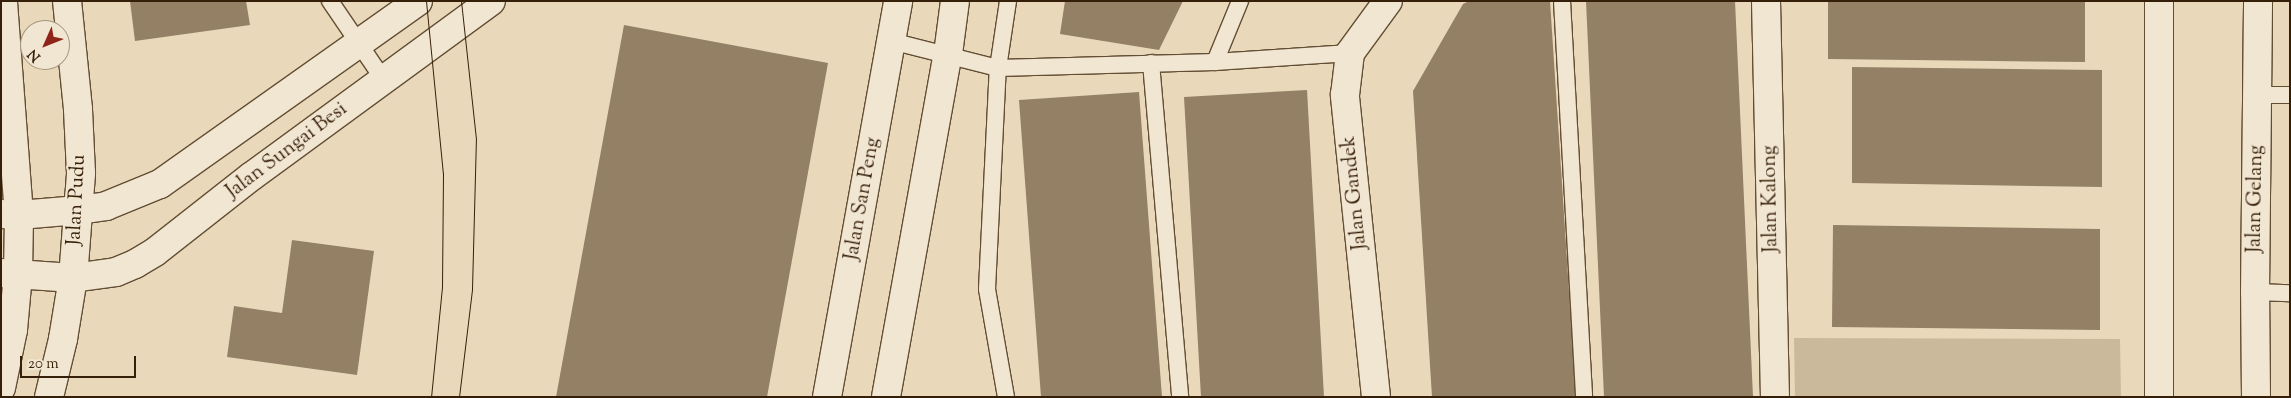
<!DOCTYPE html>
<html>
<head>
<meta charset="utf-8">
<style>
  body { margin:0 }
  #map { position:relative; width:2291px; height:398px; overflow:hidden; background:#e9d9ba; font-family:"Sorts Mill Goudy",serif }
  div>[style] { position:absolute }
  .green>* { inset:0; background:#cbb99c }
  .building>* { inset:0; background:#938065 }
  .roads { filter:drop-shadow(1px 0 #634e34) drop-shadow(-1px 0 #634e34) drop-shadow(0 1px #634e34) drop-shadow(0 -1px #634e34) }
  .lane>* { height:16px; margin:-8px; padding:0 8px; transform-origin:8px; border-radius:8px; background:#f1e6d2 }
  .street>* { height:28px; margin:-14px; padding:0 14px; transform-origin:14px; border-radius:14px; background:#f1e6d2 }
  .secondary>* { height:28px; margin:-14px; padding:0 14px; transform-origin:14px; border-radius:14px; background:#f1e6d2 }
  .tram>* { height:1px; margin:-0.5px; padding:0 0.5px; transform-origin:0.5px; border-radius:0.5px; background:#361f08 }
  span { translate:-50% -50%; white-space:nowrap; text-align:center; line-height:1.15; -webkit-text-stroke:4px #f1e6d2; paint-order:stroke }
  .street-label { font-size:20px; color:#361f08 }
  .frame { position:absolute; inset:0; border:2px solid #361f08; pointer-events:none }
  .north { position:absolute; left:20px; top:20px; width:50px; height:50px; box-sizing:border-box; background:#f1e6d2; border:1px solid #a69681; border-radius:50%; rotate:226deg; font-size:14px; font-weight:700; line-height:20px; text-align:center; color:#361f08 }
  .north::after { content:''; display:block; margin:auto; width:18px; height:22px; background:#8f2418; clip-path:polygon(50% 0,100% 100%,50% 72%,0 100%) }
  .scale { position:absolute; left:20px; top:356px; width:116px; height:22px; box-sizing:border-box; border:2px solid #361f08; border-top:0; padding-left:6px; font-size:15px; line-height:18px; white-space:nowrap; color:#361f08; -webkit-text-stroke:4px #f1e6d2; paint-order:stroke }
</style>
</head>
<body>
<div id="map">
  <div class="green">
    <div style="clip-path:polygon(1794px 338px,2120px 339px,2121px 397px,1795px 397px)"></div>
  </div>
  <div class="building">
    <div style="clip-path:polygon(130px 1px,246px 1px,250px 25px,135px 41px)"></div>
    <div style="clip-path:polygon(1065px 1px,1183px 1px,1159px 50px,1060px 34px)"></div>
    <div style="clip-path:polygon(1469px 1px,1550px 1px,1576px 397px,1432px 397px,1413px 91px,1463px 4px)"></div>
    <div style="clip-path:polygon(1586px 1px,1735px 1px,1753px 397px,1604px 397px)"></div>
    <div style="clip-path:polygon(1828px 1px,2085px 1px,2085px 62px,1828px 59px)"></div>
    <div style="clip-path:polygon(624px 25px,828px 63px,767px 397px,556px 397px)"></div>
    <div style="clip-path:polygon(1852px 67px,2102px 70px,2102px 187px,1852px 183px)"></div>
    <div style="clip-path:polygon(1307px 90px,1324px 397px,1201px 397px,1184px 97px)"></div>
    <div style="clip-path:polygon(1139px 92px,1162px 397px,1041px 397px,1019px 100px)"></div>
    <div style="clip-path:polygon(1833px 225px,2100px 229px,2100px 330px,1832px 327px)"></div>
    <div style="clip-path:polygon(292px 240px,374px 251px,357px 375px,227px 357px,234px 306px,282px 313px)"></div>
  </div>
  <div class="roads">
    <div class="lane">
      <div style="left:330px;top:1px;width:94px;rotate:55.8deg"></div>
      <div style="left:1562px;top:1px;width:397px;rotate:86.8deg"></div>
      <div style="left:891px;top:41px;width:110px;rotate:14.2deg"></div>
      <div style="left:998px;top:68px;width:217px;rotate:-1.6deg"></div>
      <div style="left:1215px;top:62px;width:135px;rotate:-3.8deg"></div>
      <div style="left:1215px;top:62px;width:66px;rotate:-67.7deg"></div>
      <div style="left:1151px;top:63px;width:335px;rotate:85deg"></div>
      <div style="left:2257px;top:95px;width:33px"></div>
      <div style="left:2255px;top:292px;width:35px;rotate:2deg"></div>
      <div style="left:1006px;top:397px;width:110px;rotate:-100deg"></div>
      <div style="left:987px;top:289px;width:221px;rotate:-87.2deg"></div>
      <div style="left:998px;top:68px;width:68px;rotate:-81.5deg"></div>
    </div>
    <div class="street">
      <div style="left:1766px;top:1px;width:396px;rotate:88.7deg"></div>
      <div style="left:2159px;top:1px;width:396px;rotate:90deg"></div>
      <div style="left:1376px;top:397px;width:304px;rotate:-95.9deg"></div>
      <div style="left:1345px;top:95px;width:42px;rotate:-83.2deg"></div>
      <div style="left:1350px;top:53px;width:64px;rotate:-53.8deg"></div>
      <div style="left:2256px;top:397px;width:105px;rotate:-90.5deg"></div>
      <div style="left:2255px;top:292px;width:291px;rotate:-89.4deg"></div>
    </div>
    <div class="secondary">
      <div style="left:1px;top:214px;width:18px;rotate:3deg"></div>
      <div style="left:19px;top:215px;width:60px;rotate:-4.8deg"></div>
      <div style="left:79px;top:210px;width:27px;rotate:-8deg"></div>
      <div style="left:106px;top:206px;width:58px;rotate:-22.2deg"></div>
      <div style="left:160px;top:184px;width:316px;rotate:-35.3deg"></div>
      <div style="left:1px;top:273px;width:72px;rotate:4deg"></div>
      <div style="left:73px;top:278px;width:43px;rotate:-7.9deg"></div>
      <div style="left:116px;top:272px;width:21px;rotate:-23deg"></div>
      <div style="left:135px;top:264px;width:23px;rotate:-31deg"></div>
      <div style="left:155px;top:252px;width:123px;rotate:-38.1deg"></div>
      <div style="left:252px;top:176px;width:296px;rotate:-36.2deg"></div>
      <div style="left:1px;top:388px;width:59px;rotate:-78.3deg"></div>
      <div style="left:13px;top:330px;width:56px;rotate:-84.9deg"></div>
      <div style="left:18px;top:274px;width:59px;rotate:-89deg"></div>
      <div style="left:19px;top:215px;width:215px;rotate:-94.3deg"></div>
      <div style="left:49px;top:397px;width:60px;rotate:-76.4deg"></div>
      <div style="left:63px;top:339px;width:62px;rotate:-80.7deg"></div>
      <div style="left:73px;top:278px;width:105px;rotate:-85.6deg"></div>
      <div style="left:81px;top:173px;width:64px;rotate:-92.7deg"></div>
      <div style="left:78px;top:109px;width:109px;rotate:-95.8deg"></div>
      <div style="left:827px;top:397px;width:402px;rotate:-79.8deg"></div>
      <div style="left:886px;top:397px;width:349px;rotate:-79.8deg"></div>
      <div style="left:948px;top:54px;width:53px;rotate:-82.5deg"></div>
    </div>
  </div>
  <div class="tram">
    <div style="left:426px;top:1px;width:173px;rotate:84.4deg"></div>
    <div style="left:443px;top:173px;width:114px;rotate:90.5deg"></div>
    <div style="left:442px;top:287px;width:111px;rotate:95.7deg"></div>
    <div style="left:459px;top:397px;width:109px;rotate:-83.1deg"></div>
    <div style="left:472px;top:289px;width:150px;rotate:-88.5deg"></div>
    <div style="left:476px;top:139px;width:139px;rotate:-96.2deg"></div>
  </div>
  <div class="street-label">
    <span style="left:287px;top:151px;rotate:-37deg">Jalan Sungai Besi</span>
    <span style="left:1355px;top:193px;rotate:-96deg">Jalan Gandek</span>
    <span style="left:863px;top:199px;rotate:-80deg">Jalan San Peng</span>
    <span style="left:1771px;top:199px;rotate:-91deg">Jalan Kalong</span>
    <span style="left:2256px;top:199px;rotate:-89deg">Jalan Gelang</span>
    <span style="left:77px;top:200px;rotate:-87deg">Jalan Pudu</span>
  </div>
  <div class="frame"></div>
  <div class="north">N</div>
  <div class="scale">20 m</div>
</div>
</body>
</html>
